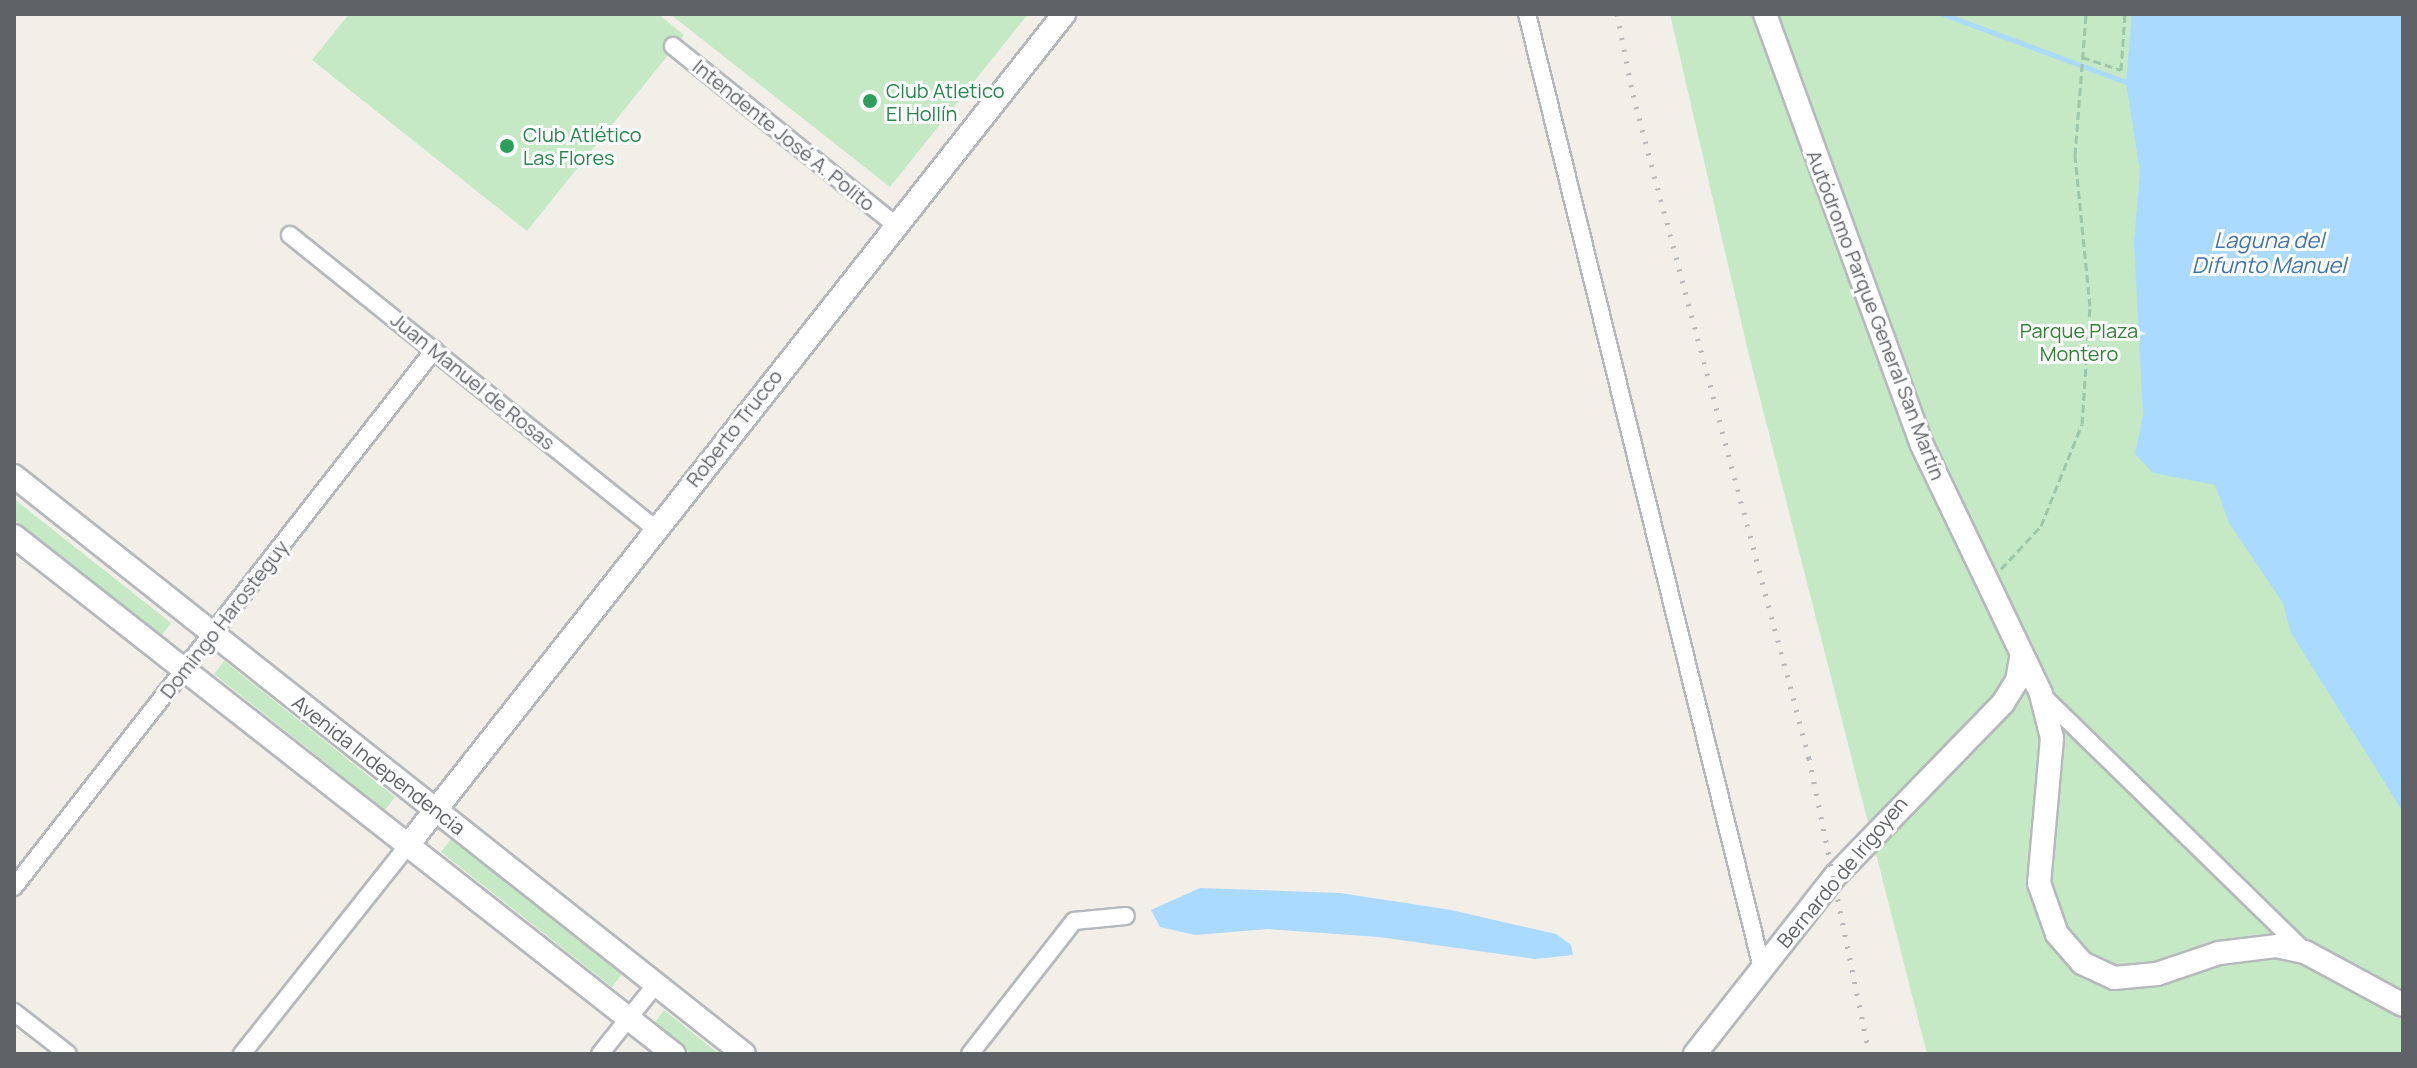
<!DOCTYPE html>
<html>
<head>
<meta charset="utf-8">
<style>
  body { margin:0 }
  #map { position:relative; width:2417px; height:1068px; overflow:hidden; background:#f1efe8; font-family:Manrope,sans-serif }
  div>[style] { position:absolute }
  .green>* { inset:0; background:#c5e8c5 }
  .water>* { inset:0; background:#aadaff }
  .stream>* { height:5px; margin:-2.5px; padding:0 2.5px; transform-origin:2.5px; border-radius:2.5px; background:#aadaff }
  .path>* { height:3px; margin-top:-1.5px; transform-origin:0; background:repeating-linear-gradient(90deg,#9cc7a9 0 8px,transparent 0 12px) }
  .roads { filter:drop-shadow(2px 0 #b5b8bc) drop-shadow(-2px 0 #b5b8bc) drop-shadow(0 2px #b5b8bc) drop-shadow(0 -2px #b5b8bc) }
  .street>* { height:16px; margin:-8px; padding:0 8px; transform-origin:8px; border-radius:8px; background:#fff }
  .secondary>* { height:22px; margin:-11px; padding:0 11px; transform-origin:11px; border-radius:11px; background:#fff }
  .rail>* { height:5px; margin-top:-2.5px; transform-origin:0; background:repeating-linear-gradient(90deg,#b6b7b8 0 2px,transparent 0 12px) }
  .dots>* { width:22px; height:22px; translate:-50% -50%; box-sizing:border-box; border:4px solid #fff; border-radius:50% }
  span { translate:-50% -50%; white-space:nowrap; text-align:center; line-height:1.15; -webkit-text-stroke:6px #fff; paint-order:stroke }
  .leisure-label { font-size:20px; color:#27864d }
  .left { translate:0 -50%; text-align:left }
  .street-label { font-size:20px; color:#5f6368 }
  .park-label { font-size:20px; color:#348238 }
  .water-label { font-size:22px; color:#4174aa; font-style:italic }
  .frame { position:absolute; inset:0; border:16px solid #5f6368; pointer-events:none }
</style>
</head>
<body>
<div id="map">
  <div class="green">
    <div style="clip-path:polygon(349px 14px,658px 14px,684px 35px,527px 231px,312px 60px)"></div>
    <div style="clip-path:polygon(670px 14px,1028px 14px,890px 187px)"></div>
    <div style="clip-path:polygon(1670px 14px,2403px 14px,2403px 1054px,1927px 1054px,1748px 351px)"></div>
    <div style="clip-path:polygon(14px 499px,171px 623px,161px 636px,14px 520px)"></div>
    <div style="clip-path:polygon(224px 661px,395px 797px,385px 810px,214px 674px)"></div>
    <div style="clip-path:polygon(451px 839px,622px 974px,612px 987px,441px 852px)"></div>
    <div style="clip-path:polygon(664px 1010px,719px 1054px,692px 1054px,654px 1024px)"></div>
  </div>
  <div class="water">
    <div style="clip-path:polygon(2132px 14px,2403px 14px,2403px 812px,2291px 633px,2283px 603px,2229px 523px,2215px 485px,2153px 473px,2135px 454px,2143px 415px,2134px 242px,2140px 172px,2126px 82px)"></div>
    <div style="clip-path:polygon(1200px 888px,1340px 893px,1451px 910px,1556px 934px,1571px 945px,1573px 955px,1535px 959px,1379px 937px,1268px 929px,1195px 935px,1160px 927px,1151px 910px)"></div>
  </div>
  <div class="stream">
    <div style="left:1943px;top:14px;width:195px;rotate:20.4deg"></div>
  </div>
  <div class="path">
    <div style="left:2082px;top:57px;width:41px;rotate:18.4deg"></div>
    <div style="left:2121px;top:70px;width:56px;rotate:-85.9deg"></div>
    <div style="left:2001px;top:569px;width:59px;rotate:-47.1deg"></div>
    <div style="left:2041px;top:526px;width:110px;rotate:-68.1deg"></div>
    <div style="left:2082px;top:424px;width:118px;rotate:-86.1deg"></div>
    <div style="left:2090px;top:306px;width:152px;rotate:-95.7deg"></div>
    <div style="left:2075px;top:155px;width:141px;rotate:-85.5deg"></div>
  </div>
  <div class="roads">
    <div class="street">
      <div style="left:1527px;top:14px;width:983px;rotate:76.16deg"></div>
      <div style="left:673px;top:46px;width:284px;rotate:38.8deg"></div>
      <div style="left:290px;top:235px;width:468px;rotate:38.8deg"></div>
      <div style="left:2041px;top:694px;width:368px;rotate:44.3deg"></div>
      <div style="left:14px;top:887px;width:682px;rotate:-51.97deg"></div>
      <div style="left:14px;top:1012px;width:68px;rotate:37.9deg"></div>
      <div style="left:242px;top:1054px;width:267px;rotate:-51.5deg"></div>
      <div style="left:600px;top:1054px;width:90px;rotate:-51.3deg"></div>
      <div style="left:970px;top:1054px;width:169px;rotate:-52deg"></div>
      <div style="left:1074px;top:921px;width:52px;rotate:-5.5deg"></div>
    </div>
    <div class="secondary">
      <div style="left:1765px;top:14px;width:456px;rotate:70deg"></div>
      <div style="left:1921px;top:443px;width:278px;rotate:64.4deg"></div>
      <div style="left:2041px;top:694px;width:45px;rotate:76deg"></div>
      <div style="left:2052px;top:738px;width:146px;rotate:95.1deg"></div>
      <div style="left:2039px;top:883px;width:54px;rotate:70.6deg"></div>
      <div style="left:2057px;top:934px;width:38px;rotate:49deg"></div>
      <div style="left:2082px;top:963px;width:35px;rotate:25deg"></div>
      <div style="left:2114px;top:978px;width:43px;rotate:-5.3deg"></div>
      <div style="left:2157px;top:974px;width:65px;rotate:-18.7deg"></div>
      <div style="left:2219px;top:953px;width:57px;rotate:-7deg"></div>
      <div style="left:2276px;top:946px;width:30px;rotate:12deg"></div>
      <div style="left:2305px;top:952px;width:111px;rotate:28.4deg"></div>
      <div style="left:14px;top:476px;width:931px;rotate:38.37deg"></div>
      <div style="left:14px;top:536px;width:839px;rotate:38.13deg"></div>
      <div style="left:408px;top:845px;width:1059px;rotate:-51.71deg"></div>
      <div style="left:1695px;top:1054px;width:228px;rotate:-51.8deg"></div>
      <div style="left:1836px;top:875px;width:240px;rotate:-45.8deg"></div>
      <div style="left:2003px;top:703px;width:26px;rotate:-58deg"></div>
      <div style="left:2017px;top:681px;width:27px;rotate:-80deg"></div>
    </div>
  </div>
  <div class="rail">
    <div style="left:1617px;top:14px;width:83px;rotate:78.8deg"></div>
    <div style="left:1633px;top:95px;width:686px;rotate:75.13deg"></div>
    <div style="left:1809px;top:758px;width:302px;rotate:78.5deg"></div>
  </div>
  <div class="dots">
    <div style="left:870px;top:101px;background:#2e9e5b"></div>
    <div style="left:507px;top:146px;background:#2e9e5b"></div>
  </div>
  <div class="leisure-label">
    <span class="left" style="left:886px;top:102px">Club Atletico<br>El Hollín</span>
    <span class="left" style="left:523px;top:146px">Club Atlético<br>Las Flores</span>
  </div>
  <div class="street-label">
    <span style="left:784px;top:135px;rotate:39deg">Intendente José A. Polito</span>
    <span style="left:1876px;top:315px;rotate:69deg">Autódromo Parque General San Martín</span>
    <span style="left:473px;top:381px;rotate:39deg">Juan Manuel de Rosas</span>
    <span style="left:734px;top:428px;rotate:-52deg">Roberto Trucco</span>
    <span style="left:224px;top:619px;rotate:-52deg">Domingo Harosteguy</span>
    <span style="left:379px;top:765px;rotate:38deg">Avenida Independencia</span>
    <span style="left:1842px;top:872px;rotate:-50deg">Bernardo de Irigoyen</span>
  </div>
  <div class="park-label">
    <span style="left:2079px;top:342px">Parque Plaza<br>Montero</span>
  </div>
  <div class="water-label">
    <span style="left:2269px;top:253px">Laguna del<br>Difunto Manuel</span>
  </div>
  <div class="frame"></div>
</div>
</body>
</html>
